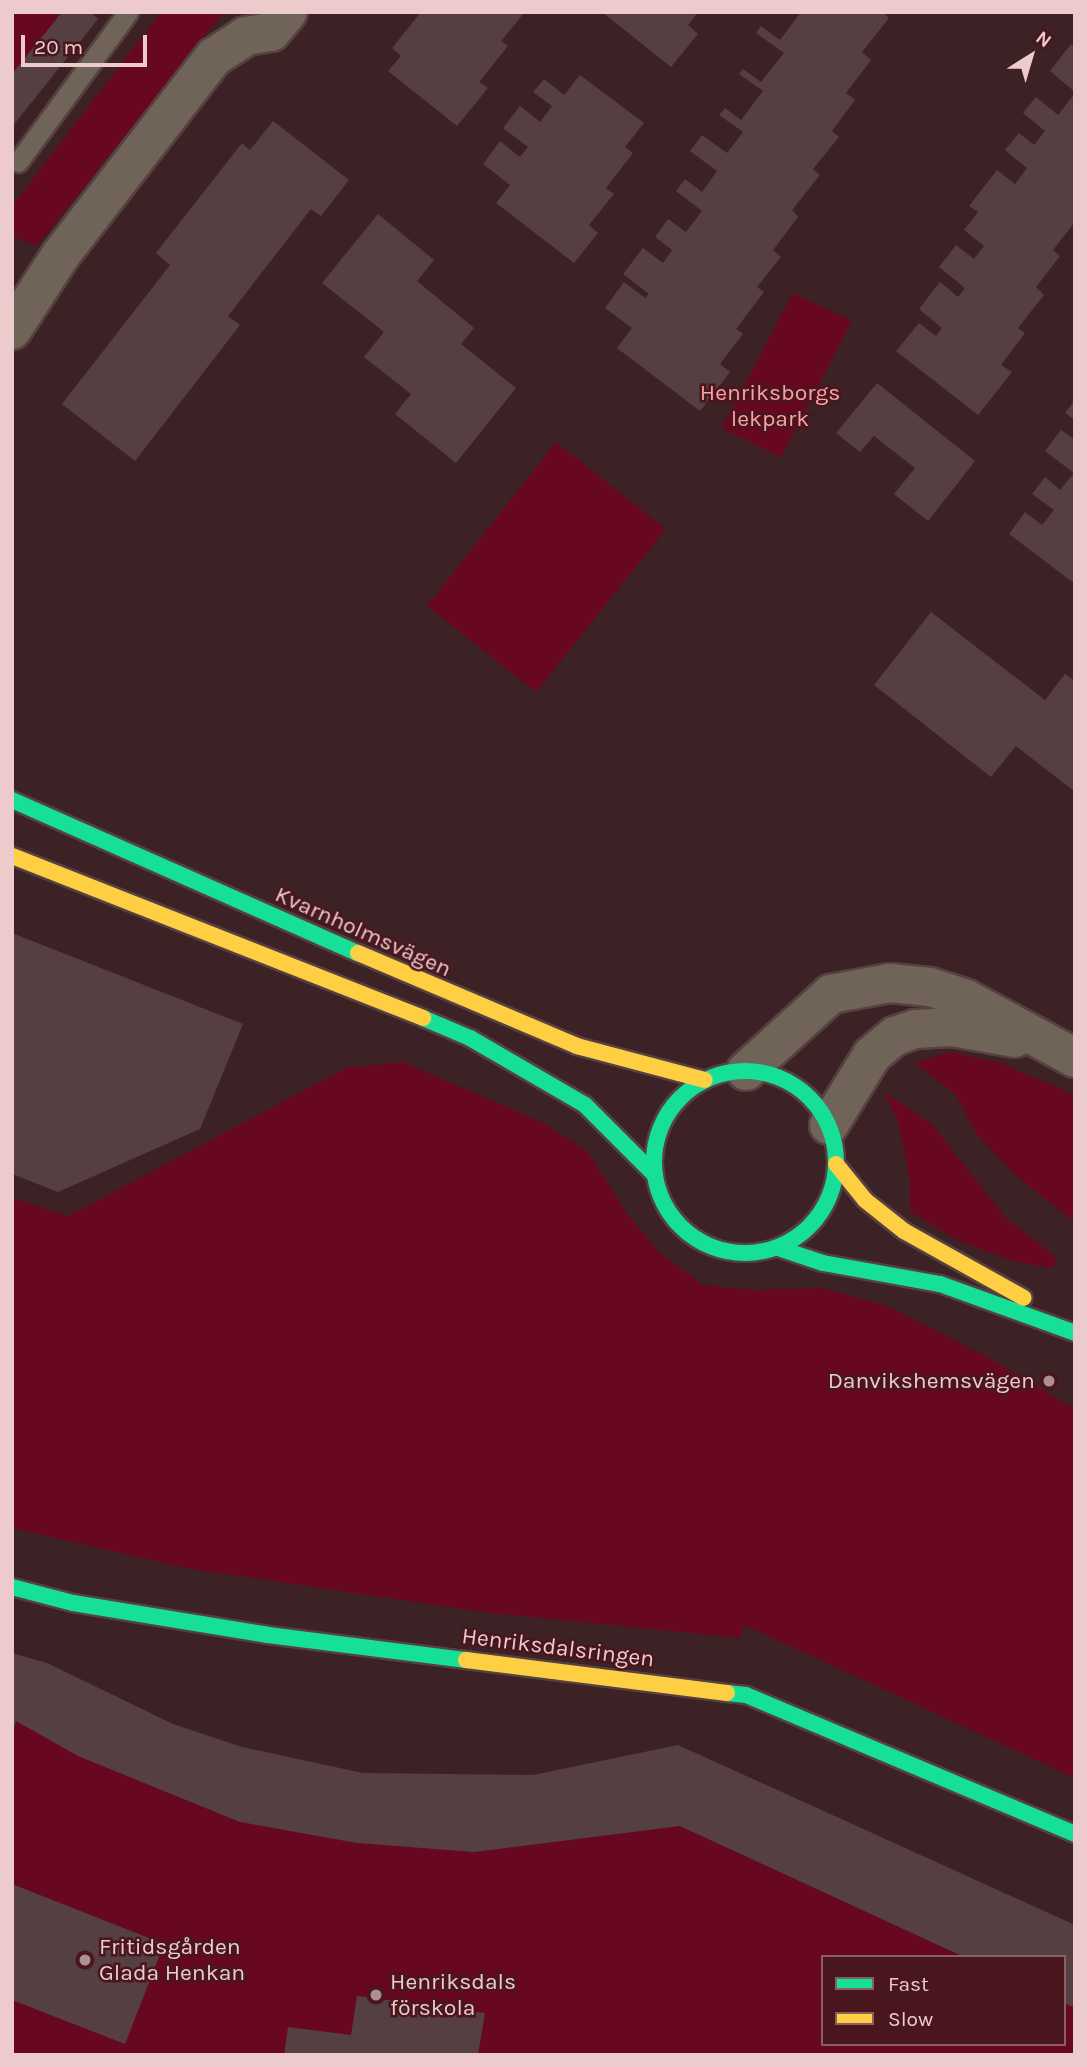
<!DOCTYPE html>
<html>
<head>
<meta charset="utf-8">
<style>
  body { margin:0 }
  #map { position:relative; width:1087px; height:2067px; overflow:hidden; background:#3d2225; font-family:Karla,sans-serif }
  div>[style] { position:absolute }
  .green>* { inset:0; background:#670820 }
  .building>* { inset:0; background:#553f43 }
  .roads { filter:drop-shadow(2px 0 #574041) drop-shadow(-2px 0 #574041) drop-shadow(0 2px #574041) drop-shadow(0 -2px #574041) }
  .lane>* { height:19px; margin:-9.5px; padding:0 9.5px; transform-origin:9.5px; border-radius:9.5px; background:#706357 }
  .street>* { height:38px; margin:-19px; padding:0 19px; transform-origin:19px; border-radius:19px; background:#706357 }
  .fast>* { height:16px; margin:-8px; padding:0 8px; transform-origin:8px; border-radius:8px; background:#16e098 }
  .fast>.ring { margin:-8px; padding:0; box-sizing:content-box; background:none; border:16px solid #16e098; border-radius:50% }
  .slow>* { height:16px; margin:-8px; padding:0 8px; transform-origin:8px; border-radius:8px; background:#ffcf43 }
  .dots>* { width:19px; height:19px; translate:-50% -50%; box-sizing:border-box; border:4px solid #49161d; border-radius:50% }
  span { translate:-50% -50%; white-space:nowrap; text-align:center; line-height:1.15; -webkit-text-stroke:5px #49161d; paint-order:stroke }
  .park-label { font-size:23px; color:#fca1a6 }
  .street-label { font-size:23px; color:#edcbcc }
  .poi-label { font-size:23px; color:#edcbcc }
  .right { translate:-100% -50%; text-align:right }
  .left { translate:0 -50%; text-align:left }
  .frame { position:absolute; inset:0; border:14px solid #edcbcc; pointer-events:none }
  .legend { position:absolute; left:821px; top:1955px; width:245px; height:91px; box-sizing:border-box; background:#49161d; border:2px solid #8b5e63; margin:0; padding:9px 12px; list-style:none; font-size:21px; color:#edcbcc }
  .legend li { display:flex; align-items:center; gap:14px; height:35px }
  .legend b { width:35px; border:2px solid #8b5e63 }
  .north { position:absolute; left:996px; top:21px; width:70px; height:70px; -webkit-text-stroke:5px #49161d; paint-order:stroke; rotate:37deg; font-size:19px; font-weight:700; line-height:28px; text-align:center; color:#edcbcc }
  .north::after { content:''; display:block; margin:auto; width:24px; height:32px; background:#edcbcc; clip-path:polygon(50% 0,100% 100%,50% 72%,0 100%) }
  .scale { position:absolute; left:21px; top:35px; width:126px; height:32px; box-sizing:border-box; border:4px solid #edcbcc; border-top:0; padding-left:9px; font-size:21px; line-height:24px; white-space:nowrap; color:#edcbcc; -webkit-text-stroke:5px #49161d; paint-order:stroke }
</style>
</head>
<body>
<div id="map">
  <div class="green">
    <div style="clip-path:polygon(12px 12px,64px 12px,12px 75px)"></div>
    <div style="clip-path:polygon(161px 12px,224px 12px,37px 246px,12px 236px,12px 206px)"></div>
    <div style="clip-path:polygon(793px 293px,852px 321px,781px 457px,721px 428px)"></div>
    <div style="clip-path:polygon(556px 442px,666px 529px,536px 692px,427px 606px)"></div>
    <div style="clip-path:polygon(949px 1052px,1001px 1063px,1075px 1095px,1075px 1222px,1016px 1176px,976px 1134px,956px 1095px,915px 1063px)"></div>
    <div style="clip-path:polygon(403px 1062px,542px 1122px,587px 1151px,629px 1216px,659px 1252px,703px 1285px,751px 1290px,822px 1288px,887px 1306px,989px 1358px,1075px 1409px,1075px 1778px,744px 1625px,740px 1638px,490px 1613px,185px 1568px,12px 1528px,12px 1197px,68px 1216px,346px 1068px)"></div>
    <div style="clip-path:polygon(884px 1092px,932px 1124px,1006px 1218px,1057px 1258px,1052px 1268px,1012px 1261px,959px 1241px,910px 1212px,910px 1180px,898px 1122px)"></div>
    <div style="clip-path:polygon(16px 1721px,78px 1756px,240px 1822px,357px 1843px,474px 1852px,680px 1826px,964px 1957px,823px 1957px,823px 2044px,1064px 2044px,1064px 2003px,1075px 2008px,1075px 2055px,12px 2055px,12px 1739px)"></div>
  </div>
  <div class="building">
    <div style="clip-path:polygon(62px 12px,90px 12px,98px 19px,12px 127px,12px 74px)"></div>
    <div style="clip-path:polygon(421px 12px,525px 12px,501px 41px,508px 46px,479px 82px,488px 88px,457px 126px,388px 71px,401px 56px,392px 48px)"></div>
    <div style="clip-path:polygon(602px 12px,698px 12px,688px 25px,698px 34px,671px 67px)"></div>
    <div style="clip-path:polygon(801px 12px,882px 12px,889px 18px,862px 52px,871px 60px,846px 93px,855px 100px,832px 131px,839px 137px,813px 169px,820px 175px,792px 210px,798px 217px,773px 250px,781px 257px,757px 287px,764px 292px,736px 329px,743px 334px,720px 364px,730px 372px,700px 411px,617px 348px,632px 328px,605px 308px,624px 282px,645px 298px,649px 294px,623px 274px,643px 248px,663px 263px,672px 250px,655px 237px,668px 219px,686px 232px,702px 211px,676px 191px,685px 179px,702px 192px,717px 171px,690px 151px,702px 135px,727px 153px,743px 132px,719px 115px,725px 108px,741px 120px,763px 91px,739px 74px,743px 69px,761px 82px,784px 53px,756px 33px,761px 26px,780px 40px)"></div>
    <div style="clip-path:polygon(1071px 44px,1075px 47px,1075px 92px,1050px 71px)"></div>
    <div style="clip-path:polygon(580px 75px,644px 123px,625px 147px,633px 153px,606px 188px,614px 194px,589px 225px,598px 233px,574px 263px,496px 203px,510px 185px,483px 164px,500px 141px,520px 157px,528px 147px,503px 128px,520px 106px,540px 122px,552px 106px,533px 92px,544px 79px,564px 95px)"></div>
    <div style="clip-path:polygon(1075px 93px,1075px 222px,1053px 250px,1060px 256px,1036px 287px,1044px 295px,1018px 328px,1025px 333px,1001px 365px,1012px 372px,978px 415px,896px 351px,919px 323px,936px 336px,942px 328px,919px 309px,940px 282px,958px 297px,965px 288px,939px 267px,956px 245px,974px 259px,984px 246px,964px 230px,978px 212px,969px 206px,997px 170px,1015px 184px,1027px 168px,1005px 150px,1019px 133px,1034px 145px,1045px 131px,1023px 113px,1036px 97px,1058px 115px)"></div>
    <div style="clip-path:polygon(273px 121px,349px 180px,321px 216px,311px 209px,228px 316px,240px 325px,135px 461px,62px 404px,170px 265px,156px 253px,242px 143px,250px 150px)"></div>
    <div style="clip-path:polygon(378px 214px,434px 260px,417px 281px,474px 328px,461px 344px,516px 388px,456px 463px,395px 414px,411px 394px,364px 357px,384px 332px,322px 283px)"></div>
    <div style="clip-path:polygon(877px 383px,975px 461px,928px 521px,894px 494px,915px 468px,874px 436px,860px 452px,836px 433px)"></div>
    <div style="clip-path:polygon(1075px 400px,1075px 420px,1065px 413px)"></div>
    <div style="clip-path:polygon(1061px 430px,1075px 440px,1075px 584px,1009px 534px,1025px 512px,1042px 525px,1054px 510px,1032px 494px,1045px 477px,1060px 490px,1074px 473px,1045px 451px)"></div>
    <div style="clip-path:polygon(931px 612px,1045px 700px,1065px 674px,1075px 681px,1075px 792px,1016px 746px,991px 777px,874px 685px)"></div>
    <div style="clip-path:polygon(12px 933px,243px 1024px,200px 1129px,58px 1192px,12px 1174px)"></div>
    <div style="clip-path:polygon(12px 1653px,47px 1663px,173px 1724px,242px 1747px,363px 1773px,533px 1775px,678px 1745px,1075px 1925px,1075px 2008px,1064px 2003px,1064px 1957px,964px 1957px,680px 1826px,474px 1852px,357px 1843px,240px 1822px,78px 1756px,16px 1721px,12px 1734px)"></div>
    <div style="clip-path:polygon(12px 1884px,164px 1944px,125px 2044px,12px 2000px)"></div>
    <div style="clip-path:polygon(357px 1996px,485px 2013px,478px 2055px,284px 2055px,288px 2027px,351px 2035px)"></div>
  </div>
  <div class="roads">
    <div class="lane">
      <div style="left:18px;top:162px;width:186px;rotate:-53.7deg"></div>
    </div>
    <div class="street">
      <div style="left:12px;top:330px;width:88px;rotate:-57deg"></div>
      <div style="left:60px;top:256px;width:252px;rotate:-52.3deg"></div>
      <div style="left:214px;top:57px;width:38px;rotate:-33deg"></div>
      <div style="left:246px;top:36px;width:25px;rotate:-9deg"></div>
      <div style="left:271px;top:32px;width:26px;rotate:-50deg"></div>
      <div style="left:746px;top:1071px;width:115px;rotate:-42.2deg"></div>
      <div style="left:831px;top:994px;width:60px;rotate:-10.6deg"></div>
      <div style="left:890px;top:983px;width:40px;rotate:5.7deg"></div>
      <div style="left:930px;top:987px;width:38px;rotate:18deg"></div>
      <div style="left:966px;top:999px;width:124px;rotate:28.4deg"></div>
      <div style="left:829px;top:1125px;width:82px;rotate:-58.4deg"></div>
      <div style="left:872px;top:1055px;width:30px;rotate:-40deg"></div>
      <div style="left:895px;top:1036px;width:21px;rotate:-19deg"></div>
      <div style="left:915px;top:1029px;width:37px;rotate:-3deg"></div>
      <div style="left:952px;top:1027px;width:64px;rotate:9.9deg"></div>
    </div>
    <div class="fast">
      <div style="left:12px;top:800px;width:378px;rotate:23.9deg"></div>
      <div style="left:423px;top:1018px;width:51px;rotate:23.1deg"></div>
      <div style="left:470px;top:1038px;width:133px;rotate:30.2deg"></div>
      <div style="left:585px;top:1105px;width:99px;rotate:45deg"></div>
      <div class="ring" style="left:654px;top:1071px;width:166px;height:166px"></div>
      <div style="left:778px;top:1248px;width:47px;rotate:18.4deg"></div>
      <div style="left:823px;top:1263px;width:119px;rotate:10.2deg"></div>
      <div style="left:940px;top:1284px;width:144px;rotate:19.9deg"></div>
      <div style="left:12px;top:1587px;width:63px;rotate:14.7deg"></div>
      <div style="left:73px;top:1603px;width:198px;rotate:9.3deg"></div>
      <div style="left:268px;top:1635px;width:200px;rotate:7.2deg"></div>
      <div style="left:727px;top:1693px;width:19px;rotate:6deg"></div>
      <div style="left:746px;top:1695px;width:357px;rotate:22.9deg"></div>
    </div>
    <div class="slow">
      <div style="left:12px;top:856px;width:442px;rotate:21.5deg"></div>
      <div style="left:358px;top:953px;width:238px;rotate:23deg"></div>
      <div style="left:577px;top:1046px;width:132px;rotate:14.9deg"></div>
      <div style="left:836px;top:1164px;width:46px;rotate:51.1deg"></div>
      <div style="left:865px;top:1200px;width:50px;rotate:38.5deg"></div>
      <div style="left:904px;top:1231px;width:137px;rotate:29.2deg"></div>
      <div style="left:466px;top:1660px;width:263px;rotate:7.2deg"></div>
    </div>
  </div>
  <div class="dots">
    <div style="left:1049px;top:1381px;background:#af9092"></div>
    <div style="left:85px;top:1960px;background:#af9092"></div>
    <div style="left:376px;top:1995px;background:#af9092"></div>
  </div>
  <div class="park-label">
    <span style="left:770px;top:406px">Henriksborgs<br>lekpark</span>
  </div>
  <div class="street-label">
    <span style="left:363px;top:932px;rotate:24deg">Kvarnholmsvägen</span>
    <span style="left:558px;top:1648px;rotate:7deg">Henriksdalsringen</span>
  </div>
  <div class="poi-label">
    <span class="right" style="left:1035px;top:1381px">Danvikshemsvägen</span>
    <span class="left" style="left:99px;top:1960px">Fritidsgården<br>Glada Henkan</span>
    <span class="left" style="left:390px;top:1995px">Henriksdals<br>förskola</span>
  </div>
  <div class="frame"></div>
  <ul class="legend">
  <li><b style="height:9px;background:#16e098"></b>Fast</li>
  <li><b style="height:9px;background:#ffcf43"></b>Slow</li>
  </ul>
  <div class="north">N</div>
  <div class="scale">20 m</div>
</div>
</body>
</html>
